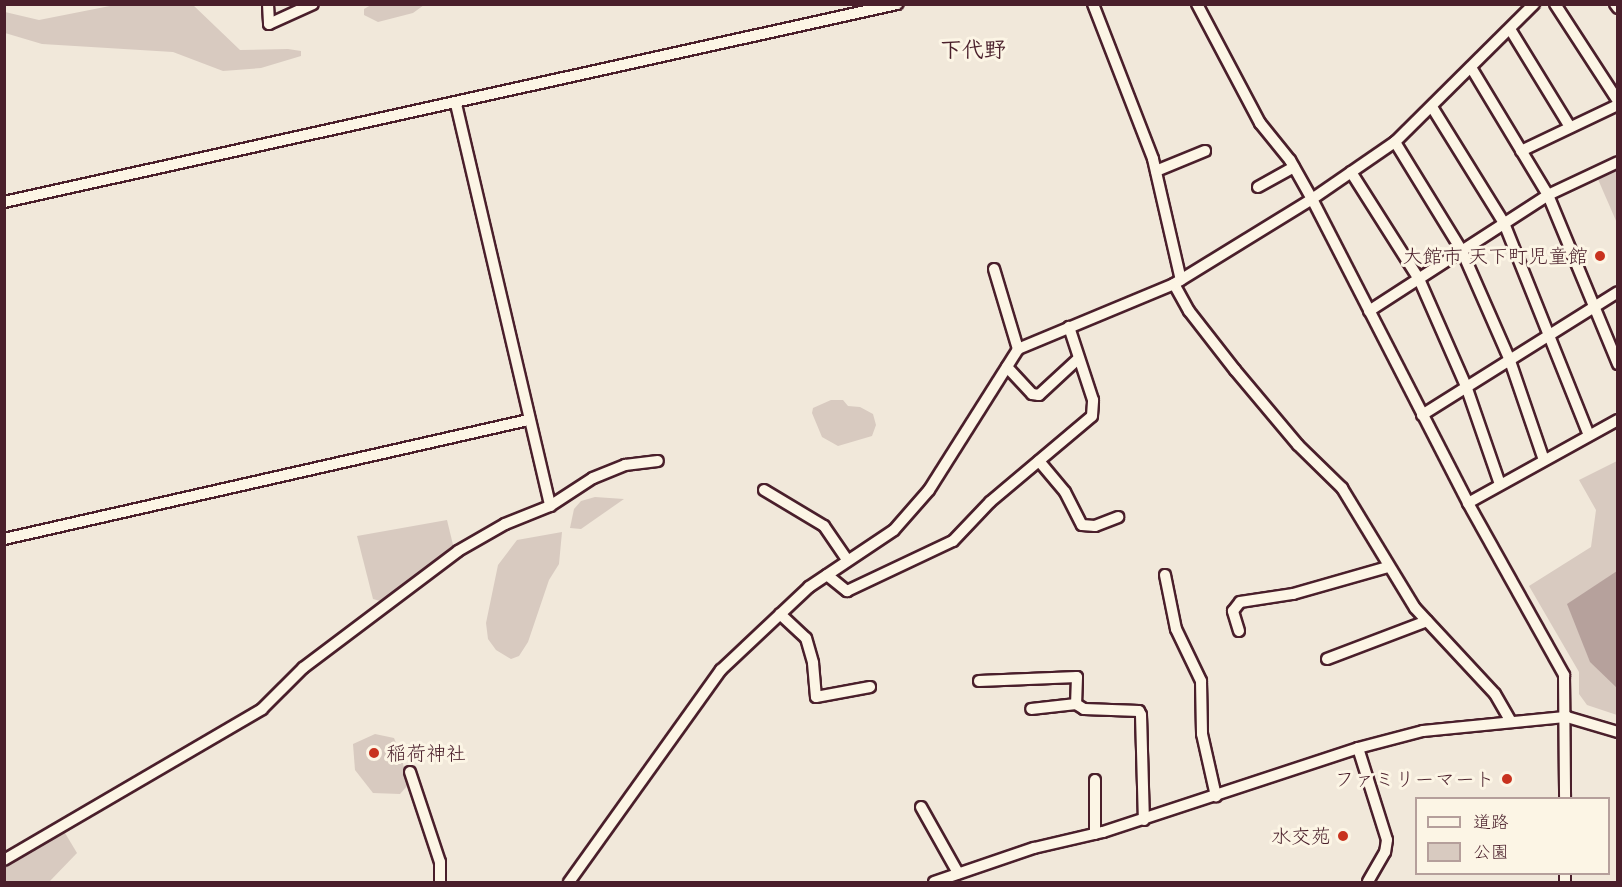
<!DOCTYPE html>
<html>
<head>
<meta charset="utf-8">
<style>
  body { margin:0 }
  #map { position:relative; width:1622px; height:887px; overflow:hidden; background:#f1e8da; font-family:Sriracha,"Klee One",sans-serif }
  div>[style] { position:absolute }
  .green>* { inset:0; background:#d8cac0 }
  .water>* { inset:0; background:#b6a19c }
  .roads { filter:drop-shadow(2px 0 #4a1f2b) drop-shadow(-2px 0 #4a1f2b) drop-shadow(0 2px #4a1f2b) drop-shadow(0 -2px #4a1f2b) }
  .minor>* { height:10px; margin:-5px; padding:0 5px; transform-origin:5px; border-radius:5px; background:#fcf5e5 }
  .dots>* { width:16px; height:16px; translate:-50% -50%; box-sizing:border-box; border:3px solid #fcf5e5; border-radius:50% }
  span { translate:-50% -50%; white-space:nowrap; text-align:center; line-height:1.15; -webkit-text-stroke:6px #fcf5e5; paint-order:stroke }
  .poi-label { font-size:20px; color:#4a1f2b }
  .right { translate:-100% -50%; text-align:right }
  .left { translate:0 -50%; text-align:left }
  .quarter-label { font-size:22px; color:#4a1f2b; font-weight:700 }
  .frame { position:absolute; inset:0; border:6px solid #4a1f2b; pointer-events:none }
  .legend { position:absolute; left:1415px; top:797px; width:195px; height:78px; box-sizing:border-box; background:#fcf5e5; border:2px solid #b59f9b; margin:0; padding:8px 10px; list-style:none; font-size:18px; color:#4a1f2b }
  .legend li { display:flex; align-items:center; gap:12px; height:30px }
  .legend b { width:30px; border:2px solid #b59f9b }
</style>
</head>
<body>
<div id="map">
  <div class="green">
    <div style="clip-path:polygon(120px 4px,193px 5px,240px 50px,288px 49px,301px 51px,301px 56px,261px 68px,223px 71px,173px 52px,42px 44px,5px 33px,5px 12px,39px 20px)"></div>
    <div style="clip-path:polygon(371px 5px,371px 4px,424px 5px,413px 13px,378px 22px,364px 15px,364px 9px)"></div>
    <div style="clip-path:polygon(1617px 168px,1617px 223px,1597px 177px)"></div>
    <div style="clip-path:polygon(831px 400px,843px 400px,848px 406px,860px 407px,873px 414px,876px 425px,872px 436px,838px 446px,822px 437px,812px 413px,813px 408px)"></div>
    <div style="clip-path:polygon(1617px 461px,1617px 715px,1587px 705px,1579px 694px,1579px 672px,1529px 586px,1591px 547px,1596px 510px,1579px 480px)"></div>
    <div style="clip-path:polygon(595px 497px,624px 499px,581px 529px,570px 528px,574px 509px,581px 501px)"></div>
    <div style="clip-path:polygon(447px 520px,454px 549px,380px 601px,373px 599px,357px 536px)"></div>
    <div style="clip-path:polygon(562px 532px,559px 564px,549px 580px,528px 642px,519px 656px,511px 659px,496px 650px,488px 639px,486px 623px,498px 565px,517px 540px)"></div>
    <div style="clip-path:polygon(375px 734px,394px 738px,401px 755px,408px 785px,400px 794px,373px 793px,355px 770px,353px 744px)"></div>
    <div style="clip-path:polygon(65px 833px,77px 853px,49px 882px,5px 882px,5px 866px)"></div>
  </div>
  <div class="water">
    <div style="clip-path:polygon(1617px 571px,1617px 688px,1590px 662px,1567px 604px)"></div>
  </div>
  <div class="roads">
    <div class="minor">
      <div style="left:268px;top:4px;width:20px;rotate:87deg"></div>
      <div style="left:269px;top:24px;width:48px;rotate:-24.4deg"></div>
      <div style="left:1093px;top:4px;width:166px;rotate:68.8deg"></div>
      <div style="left:1153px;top:159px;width:124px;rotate:77deg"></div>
      <div style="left:1197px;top:4px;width:135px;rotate:62.1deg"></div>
      <div style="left:1260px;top:123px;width:48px;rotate:51deg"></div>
      <div style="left:1290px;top:160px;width:45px;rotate:60.6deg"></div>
      <div style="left:1312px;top:199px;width:342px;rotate:62.8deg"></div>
      <div style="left:1468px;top:503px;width:197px;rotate:60.8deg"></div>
      <div style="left:1564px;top:675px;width:123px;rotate:89.5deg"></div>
      <div style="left:1555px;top:4px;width:116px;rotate:57deg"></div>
      <div style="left:1615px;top:4px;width:5px;rotate:53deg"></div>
      <div style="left:1510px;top:29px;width:115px;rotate:58.5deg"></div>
      <div style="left:1472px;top:69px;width:147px;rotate:58.9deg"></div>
      <div style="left:1548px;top:195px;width:183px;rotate:67.5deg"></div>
      <div style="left:456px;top:104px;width:413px;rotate:76.8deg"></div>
      <div style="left:1432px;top:107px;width:137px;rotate:58.2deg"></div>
      <div style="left:1504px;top:223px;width:228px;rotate:68.2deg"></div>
      <div style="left:1395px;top:142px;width:128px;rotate:58.4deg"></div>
      <div style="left:1462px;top:251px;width:117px;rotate:66.3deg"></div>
      <div style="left:1509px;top:358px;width:108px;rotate:71.1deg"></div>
      <div style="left:1521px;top:151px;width:107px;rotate:-25.4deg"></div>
      <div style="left:1156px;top:171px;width:53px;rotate:-22.2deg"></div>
      <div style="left:1351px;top:172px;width:127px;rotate:57.6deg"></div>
      <div style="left:1419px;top:279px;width:117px;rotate:66.3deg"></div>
      <div style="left:1466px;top:386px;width:104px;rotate:70.9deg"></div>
      <div style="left:1258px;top:187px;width:41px;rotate:-29.1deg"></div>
      <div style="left:4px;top:202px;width:915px;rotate:-12.5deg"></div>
      <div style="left:994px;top:269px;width:84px;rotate:73.3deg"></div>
      <div style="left:1174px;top:284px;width:31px;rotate:61deg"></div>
      <div style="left:1189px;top:311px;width:75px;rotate:52.1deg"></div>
      <div style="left:1235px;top:370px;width:98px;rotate:50deg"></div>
      <div style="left:1298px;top:445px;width:62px;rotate:44.3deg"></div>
      <div style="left:1342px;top:488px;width:140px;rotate:58.7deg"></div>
      <div style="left:1415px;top:608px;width:117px;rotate:47.1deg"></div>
      <div style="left:1495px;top:694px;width:30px;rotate:60deg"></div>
      <div style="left:1369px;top:311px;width:213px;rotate:-32.9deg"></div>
      <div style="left:1548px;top:195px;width:77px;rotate:-25.2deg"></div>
      <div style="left:1007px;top:367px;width:37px;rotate:47deg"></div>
      <div style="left:1032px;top:394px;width:7px;rotate:8deg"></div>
      <div style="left:1039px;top:395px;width:54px;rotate:-42.8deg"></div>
      <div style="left:1422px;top:415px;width:231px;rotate:-32.1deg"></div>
      <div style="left:1039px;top:461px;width:40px;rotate:50deg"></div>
      <div style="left:1065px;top:492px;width:37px;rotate:63deg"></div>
      <div style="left:1082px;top:525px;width:13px;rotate:4deg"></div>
      <div style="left:1095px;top:526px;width:25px;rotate:-21deg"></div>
      <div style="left:764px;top:490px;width:70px;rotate:31deg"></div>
      <div style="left:824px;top:526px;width:42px;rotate:55.6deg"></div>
      <div style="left:1468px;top:503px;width:171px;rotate:-29deg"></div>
      <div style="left:4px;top:539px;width:537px;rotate:-12.79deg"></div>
      <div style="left:827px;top:575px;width:26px;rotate:39deg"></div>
      <div style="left:847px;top:591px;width:117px;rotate:-25.3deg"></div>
      <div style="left:953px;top:541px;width:54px;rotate:-46.5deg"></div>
      <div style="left:990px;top:502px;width:133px;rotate:-40.1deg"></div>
      <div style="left:1092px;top:416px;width:16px;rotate:-86deg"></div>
      <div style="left:1093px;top:400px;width:77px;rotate:-108.2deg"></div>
      <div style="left:1165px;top:575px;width:55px;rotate:78.5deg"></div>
      <div style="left:1176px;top:629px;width:58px;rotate:64.3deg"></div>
      <div style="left:1201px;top:681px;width:53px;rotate:88.9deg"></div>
      <div style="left:1202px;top:734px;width:64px;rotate:77.3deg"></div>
      <div style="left:780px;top:614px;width:35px;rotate:43deg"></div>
      <div style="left:806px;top:638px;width:26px;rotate:74deg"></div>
      <div style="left:813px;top:663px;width:34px;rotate:85deg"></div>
      <div style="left:816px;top:697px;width:55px;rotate:-10.5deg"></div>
      <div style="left:1239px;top:631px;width:21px;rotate:-107deg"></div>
      <div style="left:1233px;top:611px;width:11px;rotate:-52deg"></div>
      <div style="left:1240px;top:602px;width:54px;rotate:-8.6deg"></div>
      <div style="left:1293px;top:594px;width:99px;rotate:-15.9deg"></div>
      <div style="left:1327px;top:659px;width:107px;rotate:-20.8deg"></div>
      <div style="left:979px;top:681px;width:98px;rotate:-2.3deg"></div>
      <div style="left:1077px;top:677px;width:27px;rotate:92deg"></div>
      <div style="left:1076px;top:704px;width:45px;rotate:173.7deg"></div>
      <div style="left:1076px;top:704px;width:9px;rotate:32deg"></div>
      <div style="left:1084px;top:709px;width:55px;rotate:2.1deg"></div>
      <div style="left:1139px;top:711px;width:4px;rotate:63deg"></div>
      <div style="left:1141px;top:715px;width:105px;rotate:88.4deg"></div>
      <div style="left:1358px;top:748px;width:96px;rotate:72.5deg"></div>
      <div style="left:1387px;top:840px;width:12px;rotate:99deg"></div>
      <div style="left:1385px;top:852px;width:34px;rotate:120deg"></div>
      <div style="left:410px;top:772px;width:95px;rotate:71.6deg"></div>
      <div style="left:440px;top:862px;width:20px;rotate:90deg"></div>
      <div style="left:1095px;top:780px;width:54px;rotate:90deg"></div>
      <div style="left:921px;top:807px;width:76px;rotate:60.7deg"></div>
      <div style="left:4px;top:860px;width:299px;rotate:-30.3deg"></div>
      <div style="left:262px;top:709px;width:58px;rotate:-45deg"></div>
      <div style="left:303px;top:668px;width:194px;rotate:-37deg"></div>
      <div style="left:458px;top:551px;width:54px;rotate:-29.9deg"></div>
      <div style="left:505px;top:524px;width:48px;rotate:-21.8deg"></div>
      <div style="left:550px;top:506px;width:51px;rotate:-33.1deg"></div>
      <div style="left:593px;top:478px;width:35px;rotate:-22deg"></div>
      <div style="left:625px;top:465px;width:33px;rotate:-7deg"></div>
      <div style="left:1565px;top:874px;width:8px;rotate:90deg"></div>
      <div style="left:569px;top:882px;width:261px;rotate:-54.4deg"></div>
      <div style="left:721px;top:670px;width:121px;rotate:-43.3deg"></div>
      <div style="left:809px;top:587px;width:102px;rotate:-33.8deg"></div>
      <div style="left:894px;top:530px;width:53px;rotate:-48.8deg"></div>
      <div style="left:929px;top:490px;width:167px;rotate:-57.7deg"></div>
      <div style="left:1018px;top:349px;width:169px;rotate:-22.6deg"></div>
      <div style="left:1174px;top:284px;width:162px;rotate:-31.6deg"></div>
      <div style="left:1312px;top:199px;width:101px;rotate:-34.5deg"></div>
      <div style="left:1395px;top:142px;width:196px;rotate:-44.8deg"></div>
      <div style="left:934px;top:882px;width:106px;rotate:-18.8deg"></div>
      <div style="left:1034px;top:848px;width:71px;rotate:-13.1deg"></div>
      <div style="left:1103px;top:832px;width:268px;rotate:-18.2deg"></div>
      <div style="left:1358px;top:748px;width:67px;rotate:-14.7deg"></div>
      <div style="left:1423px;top:731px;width:145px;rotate:-5.6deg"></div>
      <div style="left:1567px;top:717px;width:53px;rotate:16.4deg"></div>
    </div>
  </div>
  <div class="dots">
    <div style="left:1600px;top:256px;background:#c8321e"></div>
    <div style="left:374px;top:753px;background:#c8321e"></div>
    <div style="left:1507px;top:779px;background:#c8321e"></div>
    <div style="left:1343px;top:836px;background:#c8321e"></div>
  </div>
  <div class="poi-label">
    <span class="right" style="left:1588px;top:256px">大館市 天下町児童館</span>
    <span class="left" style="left:386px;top:753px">稲荷神社</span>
    <span class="right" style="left:1495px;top:779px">ファミリーマート</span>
    <span class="right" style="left:1331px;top:836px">水交苑</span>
  </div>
  <div class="quarter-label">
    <span style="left:973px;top:50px">下代野</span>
  </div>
  <div class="frame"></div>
  <ul class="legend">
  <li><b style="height:8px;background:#fcf5e5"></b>道路</li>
  <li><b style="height:16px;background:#d8cac0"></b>公園</li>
  </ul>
</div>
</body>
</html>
